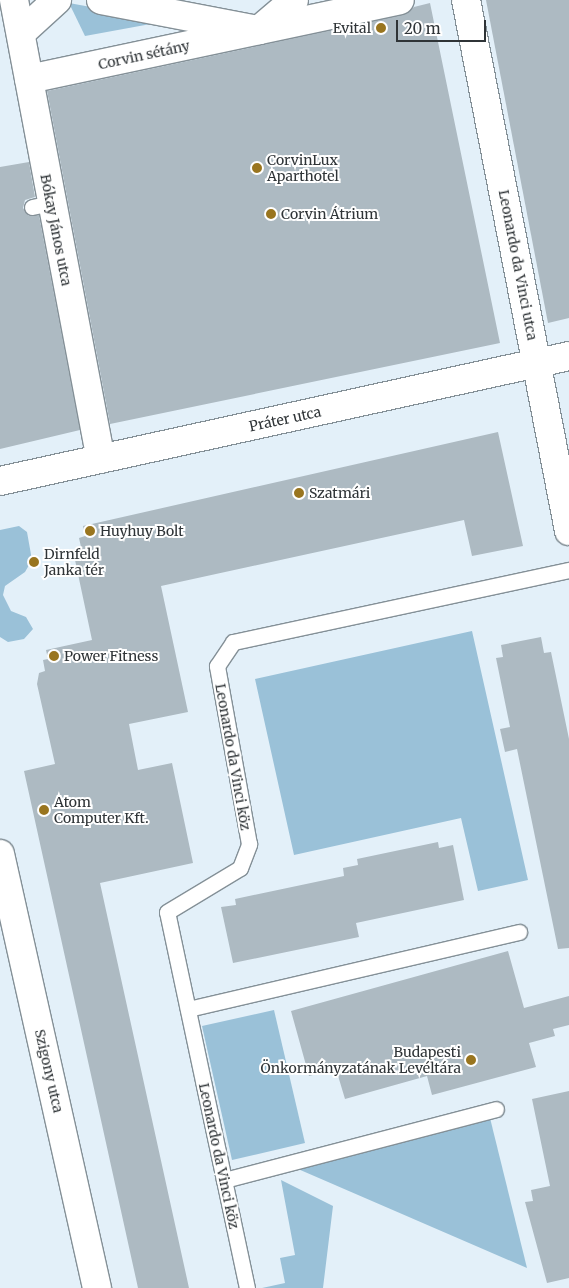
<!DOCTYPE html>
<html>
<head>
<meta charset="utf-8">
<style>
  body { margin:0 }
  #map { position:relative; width:569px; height:1288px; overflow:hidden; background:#e3f0f9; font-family:Merriweather,serif }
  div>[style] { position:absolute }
  .green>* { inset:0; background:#9ac1d8 }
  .building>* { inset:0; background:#adbac2 }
  .roads { filter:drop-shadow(1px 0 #849097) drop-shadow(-1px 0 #849097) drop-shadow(0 1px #849097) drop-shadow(0 -1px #849097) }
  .lane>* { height:15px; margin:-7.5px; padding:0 7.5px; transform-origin:7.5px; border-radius:7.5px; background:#fff }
  .street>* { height:28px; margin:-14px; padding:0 14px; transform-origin:14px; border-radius:14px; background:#fff }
  .dots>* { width:14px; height:14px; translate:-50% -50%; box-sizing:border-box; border:2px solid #fff; border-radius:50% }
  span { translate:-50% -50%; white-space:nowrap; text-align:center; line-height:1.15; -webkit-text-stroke:4px #fff; paint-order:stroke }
  .poi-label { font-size:14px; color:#2f3437 }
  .right { translate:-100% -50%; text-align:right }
  .left { translate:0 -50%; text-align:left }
  .street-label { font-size:14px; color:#2f3437 }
  .scale { position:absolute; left:396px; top:20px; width:90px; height:22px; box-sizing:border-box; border:2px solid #2f3437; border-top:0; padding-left:6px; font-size:15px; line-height:18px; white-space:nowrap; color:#2f3437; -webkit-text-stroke:4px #fff; paint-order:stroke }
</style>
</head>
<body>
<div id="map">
  <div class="green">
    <div style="clip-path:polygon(69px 3px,167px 21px,85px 36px)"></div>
    <div style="clip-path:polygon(19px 526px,27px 532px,32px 560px,25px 572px,5px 586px,3px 595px,11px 611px,26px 617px,33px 629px,24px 639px,8px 642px,0 637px,0 530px)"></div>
    <div style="clip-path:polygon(472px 631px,528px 880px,478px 891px,461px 818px,294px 855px,255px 679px)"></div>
    <div style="clip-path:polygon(274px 1010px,305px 1143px,232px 1160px,202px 1026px)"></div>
    <div style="clip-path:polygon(490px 1118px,527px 1268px,298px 1169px)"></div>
    <div style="clip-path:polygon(281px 1180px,333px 1206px,323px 1288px,262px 1288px,285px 1283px,280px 1258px,295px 1255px)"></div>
  </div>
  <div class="building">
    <div style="clip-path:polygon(486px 0,569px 0,569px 318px,548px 323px)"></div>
    <div style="clip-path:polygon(430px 3px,500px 343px,110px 424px,47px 91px,403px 15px,414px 7px)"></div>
    <div style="clip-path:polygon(29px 162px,35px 197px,25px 200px,23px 208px,29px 216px,39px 215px,80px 430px,0 449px,0 167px)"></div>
    <div style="clip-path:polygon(498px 432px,523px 546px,472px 556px,464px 520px,161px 586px,188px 712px,129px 724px,138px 770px,172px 763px,193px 863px,100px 883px,189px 1288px,138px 1288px,24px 771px,55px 764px,37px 684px,39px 673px,45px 671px,43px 660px,48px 659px,46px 650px,92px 640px,75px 560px,75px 548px,81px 547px,79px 538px,85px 536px,83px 526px)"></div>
    <div style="clip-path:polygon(541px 637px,544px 653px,551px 652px,569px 739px,569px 948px,558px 949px,517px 749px,505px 752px,500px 729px,510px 727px,496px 658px,503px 657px,501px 645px)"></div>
    <div style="clip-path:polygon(438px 842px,439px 848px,453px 845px,464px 900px,356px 923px,359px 937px,233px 963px,221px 907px,236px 905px,235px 899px,344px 876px,343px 868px,358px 865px,357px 859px)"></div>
    <div style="clip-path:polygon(508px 951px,524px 1008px,569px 996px,569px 1025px,553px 1029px,555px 1036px,529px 1043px,536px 1067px,432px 1095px,427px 1076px,345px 1099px,336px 1069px,309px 1076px,291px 1011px)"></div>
    <div style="clip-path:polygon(569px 1091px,569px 1278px,547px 1283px,525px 1202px,533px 1201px,531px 1190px,550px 1186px,532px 1099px)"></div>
  </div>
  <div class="roads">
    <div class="lane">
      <div style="left:32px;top:207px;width:19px;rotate:-12deg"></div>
      <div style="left:188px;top:1009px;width:340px;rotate:-13.1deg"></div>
      <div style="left:224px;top:1180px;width:281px;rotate:-14.6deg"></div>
      <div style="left:247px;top:1288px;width:384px;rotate:-102deg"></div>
      <div style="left:167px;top:912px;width:85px;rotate:-31.1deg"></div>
      <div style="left:240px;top:868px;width:26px;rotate:-69deg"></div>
      <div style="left:249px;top:844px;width:181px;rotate:-100.2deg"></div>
      <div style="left:217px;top:666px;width:29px;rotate:-56deg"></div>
      <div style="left:233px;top:642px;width:344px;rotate:-12.1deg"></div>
    </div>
    <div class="street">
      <div style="left:14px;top:0;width:467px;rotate:79.3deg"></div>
      <div style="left:101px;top:0;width:161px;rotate:10.8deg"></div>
      <div style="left:259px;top:30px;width:46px;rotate:-40.6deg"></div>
      <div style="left:466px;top:0;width:541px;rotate:79.02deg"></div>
      <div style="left:21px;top:33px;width:49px;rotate:-42.5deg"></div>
      <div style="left:29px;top:79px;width:379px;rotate:-12deg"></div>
      <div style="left:0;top:481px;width:583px;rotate:-12.39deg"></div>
      <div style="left:0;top:854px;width:445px;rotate:77.4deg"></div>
    </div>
  </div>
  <div class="dots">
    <div style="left:381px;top:28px;background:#99751f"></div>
    <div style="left:257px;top:168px;background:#99751f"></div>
    <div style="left:271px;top:214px;background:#99751f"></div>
    <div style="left:299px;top:493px;background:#99751f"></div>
    <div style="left:90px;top:531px;background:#99751f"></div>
    <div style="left:34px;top:562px;background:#99751f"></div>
    <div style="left:54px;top:656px;background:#99751f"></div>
    <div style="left:44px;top:810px;background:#99751f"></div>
    <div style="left:471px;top:1060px;background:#99751f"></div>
  </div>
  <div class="poi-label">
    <span class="right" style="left:371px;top:28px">Evital</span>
    <span class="left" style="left:267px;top:168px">CorvinLux<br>Aparthotel</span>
    <span class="left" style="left:281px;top:214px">Corvin Átrium</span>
    <span class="left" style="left:309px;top:493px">Szatmári</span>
    <span class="left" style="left:100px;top:531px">Huyhuy Bolt</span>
    <span class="left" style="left:44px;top:562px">Dirnfeld<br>Janka tér</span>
    <span class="left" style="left:64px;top:656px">Power Fitness</span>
    <span class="left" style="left:54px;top:810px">Atom<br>Computer Kft.</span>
    <span class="right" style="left:461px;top:1060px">Budapesti<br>Önkormányzatának Levéltára</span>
  </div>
  <div class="street-label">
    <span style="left:144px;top:55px;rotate:-12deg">Corvin sétány</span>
    <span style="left:56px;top:230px;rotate:79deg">Bókay János utca</span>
    <span style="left:518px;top:265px;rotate:79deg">Leonardo da Vinci utca</span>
    <span style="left:285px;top:419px;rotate:-12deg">Práter utca</span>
    <span style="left:233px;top:757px;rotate:80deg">Leonardo da Vinci köz</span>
    <span style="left:49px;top:1071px;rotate:77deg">Szigony utca</span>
    <span style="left:219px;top:1156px;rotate:78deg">Leonardo da Vinci köz</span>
  </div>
  <div class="scale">20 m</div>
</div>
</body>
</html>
